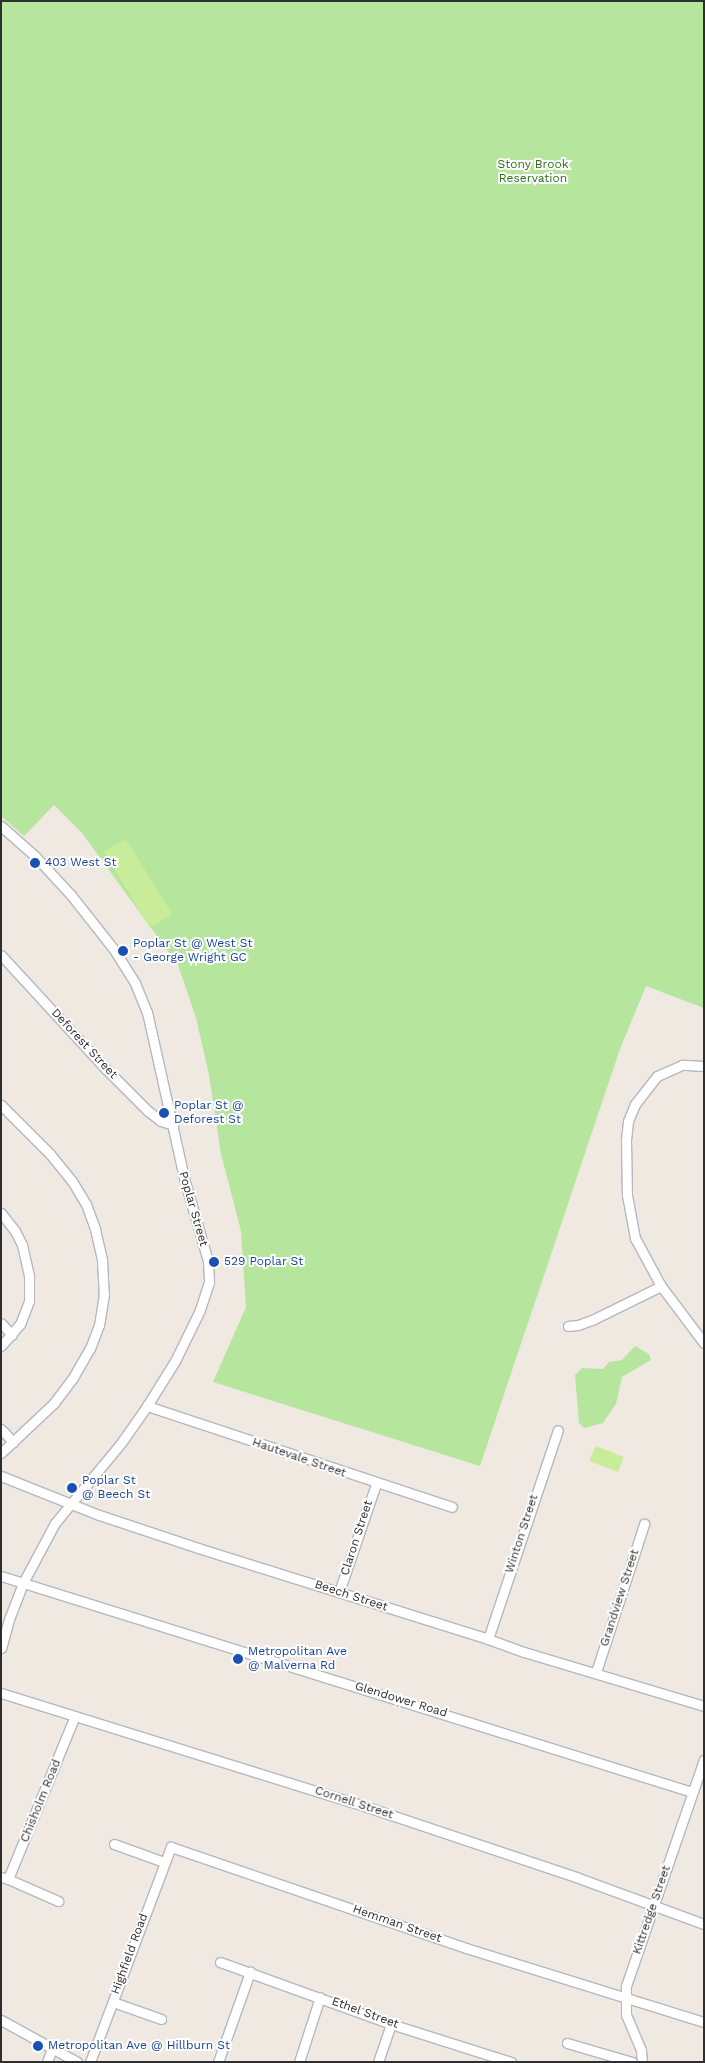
<!DOCTYPE html>
<html>
<head>
<meta charset="utf-8">
<style>
  body { margin:0 }
  #map { position:relative; width:705px; height:2063px; overflow:hidden; background:#efe9e1; font-family:"Work Sans",sans-serif }
  div>[style] { position:absolute }
  .green>* { inset:0; background:#b6e59e }
  .pitch>* { inset:0; background:#c9ec9a }
  .roads { filter:drop-shadow(1px 0 #b4b7c1) drop-shadow(-1px 0 #b4b7c1) drop-shadow(0 1px #b4b7c1) drop-shadow(0 -1px #b4b7c1) }
  .minor>* { height:9px; margin:-4.5px; padding:0 4.5px; transform-origin:4.5px; border-radius:4.5px; background:#fff }
  .dots>* { width:14px; height:14px; translate:-50% -50%; box-sizing:border-box; border:2px solid #fff; border-radius:50% }
  span { translate:-50% -50%; white-space:nowrap; text-align:center; line-height:1.15; -webkit-text-stroke:4px #fff; paint-order:stroke }
  .park-label { font-size:12px; color:#2c6e1b }
  .transit-label { font-size:12px; color:#164399 }
  .left { translate:0 -50%; text-align:left }
  .street-label { font-size:12px; color:#2e2e2e }
  .frame { position:absolute; inset:0; border:2px solid #2e2e2e; pointer-events:none }
</style>
</head>
<body>
<div id="map">
  <div class="green">
    <div style="clip-path:polygon(1px 1px,704px 1px,704px 1008px,646px 986px,620px 1049px,480px 1466px,213px 1382px,246px 1307px,241px 1231px,221px 1154px,209px 1075px,196px 1018px,178px 965px,82px 833px,54px 805px,24px 836px,1px 816px)"></div>
    <div style="clip-path:polygon(635px 1346px,649px 1354px,651px 1360px,622px 1377px,616px 1404px,603px 1423px,584px 1428px,579px 1423px,575px 1375px,582px 1368px,603px 1369px,609px 1362px,622px 1360px)"></div>
  </div>
  <div class="pitch">
    <div style="clip-path:polygon(126px 839px,172px 914px,150px 928px,104px 852px)"></div>
    <div style="clip-path:polygon(596px 1446px,624px 1457px,618px 1472px,589px 1461px)"></div>
  </div>
  <div class="roads">
    <div class="minor">
      <div style="left:1px;top:826px;width:45px;rotate:41.4deg"></div>
      <div style="left:35px;top:856px;width:53px;rotate:47.3deg"></div>
      <div style="left:71px;top:895px;width:71px;rotate:51.8deg"></div>
      <div style="left:115px;top:951px;width:38px;rotate:58deg"></div>
      <div style="left:135px;top:983px;width:31px;rotate:68deg"></div>
      <div style="left:147px;top:1012px;width:170px;rotate:77.4deg"></div>
      <div style="left:184px;top:1178px;width:86px;rotate:73.9deg"></div>
      <div style="left:208px;top:1261px;width:21px;rotate:87deg"></div>
      <div style="left:209px;top:1282px;width:29px;rotate:108deg"></div>
      <div style="left:200px;top:1310px;width:57px;rotate:116.1deg"></div>
      <div style="left:175px;top:1361px;width:53px;rotate:121.9deg"></div>
      <div style="left:147px;top:1406px;width:45px;rotate:125.1deg"></div>
      <div style="left:121px;top:1443px;width:104px;rotate:129.5deg"></div>
      <div style="left:55px;top:1523px;width:68px;rotate:118.1deg"></div>
      <div style="left:23px;top:1583px;width:39px;rotate:111deg"></div>
      <div style="left:9px;top:1619px;width:30px;rotate:105deg"></div>
      <div style="left:1px;top:955px;width:155px;rotate:47.4deg"></div>
      <div style="left:106px;top:1069px;width:59px;rotate:45deg"></div>
      <div style="left:148px;top:1111px;width:16px;rotate:38deg"></div>
      <div style="left:161px;top:1121px;width:13px;rotate:18deg"></div>
      <div style="left:704px;top:1066px;width:22px;rotate:-177deg"></div>
      <div style="left:682px;top:1065px;width:27px;rotate:156deg"></div>
      <div style="left:657px;top:1076px;width:36px;rotate:128deg"></div>
      <div style="left:635px;top:1104px;width:18px;rotate:112deg"></div>
      <div style="left:628px;top:1121px;width:19px;rotate:96deg"></div>
      <div style="left:626px;top:1140px;width:55px;rotate:89deg"></div>
      <div style="left:627px;top:1195px;width:44px;rotate:79.5deg"></div>
      <div style="left:635px;top:1238px;width:55px;rotate:61.6deg"></div>
      <div style="left:661px;top:1286px;width:71px;rotate:53deg"></div>
      <div style="left:1px;top:1105px;width:69px;rotate:45deg"></div>
      <div style="left:50px;top:1154px;width:35px;rotate:51deg"></div>
      <div style="left:72px;top:1181px;width:27px;rotate:59deg"></div>
      <div style="left:86px;top:1204px;width:27px;rotate:70deg"></div>
      <div style="left:95px;top:1229px;width:32px;rotate:77deg"></div>
      <div style="left:102px;top:1260px;width:34px;rotate:87deg"></div>
      <div style="left:104px;top:1294px;width:31px;rotate:99deg"></div>
      <div style="left:99px;top:1325px;width:25px;rotate:111deg"></div>
      <div style="left:90px;top:1348px;width:36px;rotate:120deg"></div>
      <div style="left:72px;top:1379px;width:30px;rotate:127deg"></div>
      <div style="left:54px;top:1403px;width:73px;rotate:136.7deg"></div>
      <div style="left:1px;top:1213px;width:23px;rotate:52deg"></div>
      <div style="left:15px;top:1231px;width:16px;rotate:63deg"></div>
      <div style="left:22px;top:1245px;width:32px;rotate:77deg"></div>
      <div style="left:29px;top:1276px;width:25px;rotate:90deg"></div>
      <div style="left:29px;top:1301px;width:25px;rotate:111deg"></div>
      <div style="left:20px;top:1324px;width:29px;rotate:131deg"></div>
      <div style="left:1px;top:1323px;width:16px;rotate:47deg"></div>
      <div style="left:568px;top:1326px;width:10px;rotate:-6deg"></div>
      <div style="left:578px;top:1325px;width:15px;rotate:-20deg"></div>
      <div style="left:592px;top:1320px;width:77px;rotate:-26.2deg"></div>
      <div style="left:147px;top:1406px;width:321px;rotate:18.3deg"></div>
      <div style="left:1px;top:1429px;width:18px;rotate:47deg"></div>
      <div style="left:1px;top:1476px;width:105px;rotate:21.7deg"></div>
      <div style="left:99px;top:1515px;width:104px;rotate:18.4deg"></div>
      <div style="left:198px;top:1548px;width:304px;rotate:17.4deg"></div>
      <div style="left:488px;top:1639px;width:38px;rotate:20deg"></div>
      <div style="left:524px;top:1652px;width:188px;rotate:16.7deg"></div>
      <div style="left:1px;top:1576px;width:724px;rotate:17.36deg"></div>
      <div style="left:339px;top:1592px;width:114px;rotate:-71.1deg"></div>
      <div style="left:488px;top:1639px;width:220px;rotate:-71.5deg"></div>
      <div style="left:596px;top:1672px;width:156px;rotate:-72deg"></div>
      <div style="left:1px;top:1693px;width:371px;rotate:17.3deg"></div>
      <div style="left:355px;top:1803px;width:233px;rotate:18.5deg"></div>
      <div style="left:576px;top:1877px;width:136px;rotate:20.2deg"></div>
      <div style="left:114px;top:1844px;width:53px;rotate:19.8deg"></div>
      <div style="left:1px;top:1877px;width:7px;rotate:16deg"></div>
      <div style="left:8px;top:1879px;width:176px;rotate:-67.7deg"></div>
      <div style="left:8px;top:1879px;width:55px;rotate:23.7deg"></div>
      <div style="left:220px;top:1962px;width:182px;rotate:19.9deg"></div>
      <div style="left:391px;top:2024px;width:126px;rotate:17.6deg"></div>
      <div style="left:113px;top:2002px;width:51px;rotate:19.5deg"></div>
      <div style="left:1px;top:2020px;width:87px;rotate:28.9deg"></div>
      <div style="left:567px;top:2043px;width:68px;rotate:16.3deg"></div>
      <div style="left:47px;top:2062px;width:15px;rotate:-70deg"></div>
      <div style="left:90px;top:2062px;width:230px;rotate:-69.4deg"></div>
      <div style="left:171px;top:1847px;width:312px;rotate:18.9deg"></div>
      <div style="left:466px;top:1948px;width:249px;rotate:17.3deg"></div>
      <div style="left:218px;top:2062px;width:96px;rotate:-70.4deg"></div>
      <div style="left:299px;top:2062px;width:68px;rotate:-72.1deg"></div>
      <div style="left:378px;top:2062px;width:40px;rotate:-71.1deg"></div>
      <div style="left:642px;top:2062px;width:12px;rotate:-95deg"></div>
      <div style="left:641px;top:2050px;width:38px;rotate:-113deg"></div>
      <div style="left:626px;top:2015px;width:29px;rotate:-90deg"></div>
      <div style="left:626px;top:1986px;width:239px;rotate:-71deg"></div>
    </div>
  </div>
  <div class="dots">
    <div style="left:35px;top:863px;background:#1a4fb4"></div>
    <div style="left:123px;top:951px;background:#1a4fb4"></div>
    <div style="left:164px;top:1113px;background:#1a4fb4"></div>
    <div style="left:214px;top:1262px;background:#1a4fb4"></div>
    <div style="left:72px;top:1488px;background:#1a4fb4"></div>
    <div style="left:238px;top:1659px;background:#1a4fb4"></div>
    <div style="left:38px;top:2046px;background:#1a4fb4"></div>
  </div>
  <div class="park-label">
    <span style="left:533px;top:172px">Stony Brook<br>Reservation</span>
  </div>
  <div class="transit-label">
    <span class="left" style="left:45px;top:863px">403 West St</span>
    <span class="left" style="left:133px;top:951px">Poplar St @ West St<br>- George Wright GC</span>
    <span class="left" style="left:174px;top:1113px">Poplar St @<br>Deforest St</span>
    <span class="left" style="left:224px;top:1262px">529 Poplar St</span>
    <span class="left" style="left:82px;top:1488px">Poplar St<br>@ Beech St</span>
    <span class="left" style="left:248px;top:1659px">Metropolitan Ave<br>@ Malverna Rd</span>
    <span class="left" style="left:48px;top:2046px">Metropolitan Ave @ Hillburn St</span>
  </div>
  <div class="street-label">
    <span style="left:84px;top:1044px;rotate:47deg">Deforest Street</span>
    <span style="left:193px;top:1209px;rotate:74deg">Poplar Street</span>
    <span style="left:299px;top:1458px;rotate:19deg">Hautevale Street</span>
    <span style="left:522px;top:1534px;rotate:-72deg">Winton Street</span>
    <span style="left:357px;top:1538px;rotate:-72deg">Claron Street</span>
    <span style="left:351px;top:1596px;rotate:18deg">Beech Street</span>
    <span style="left:620px;top:1598px;rotate:-72deg">Grandview Street</span>
    <span style="left:401px;top:1700px;rotate:17deg">Glendower Road</span>
    <span style="left:41px;top:1801px;rotate:-68deg">Chisholm Road</span>
    <span style="left:354px;top:1803px;rotate:18deg">Cornell Street</span>
    <span style="left:652px;top:1910px;rotate:-71deg">Kittredge Street</span>
    <span style="left:397px;top:1924px;rotate:19deg">Hemman Street</span>
    <span style="left:130px;top:1954px;rotate:-70deg">Highfield Road</span>
    <span style="left:365px;top:2013px;rotate:20deg">Ethel Street</span>
  </div>
  <div class="frame"></div>
</div>
</body>
</html>
